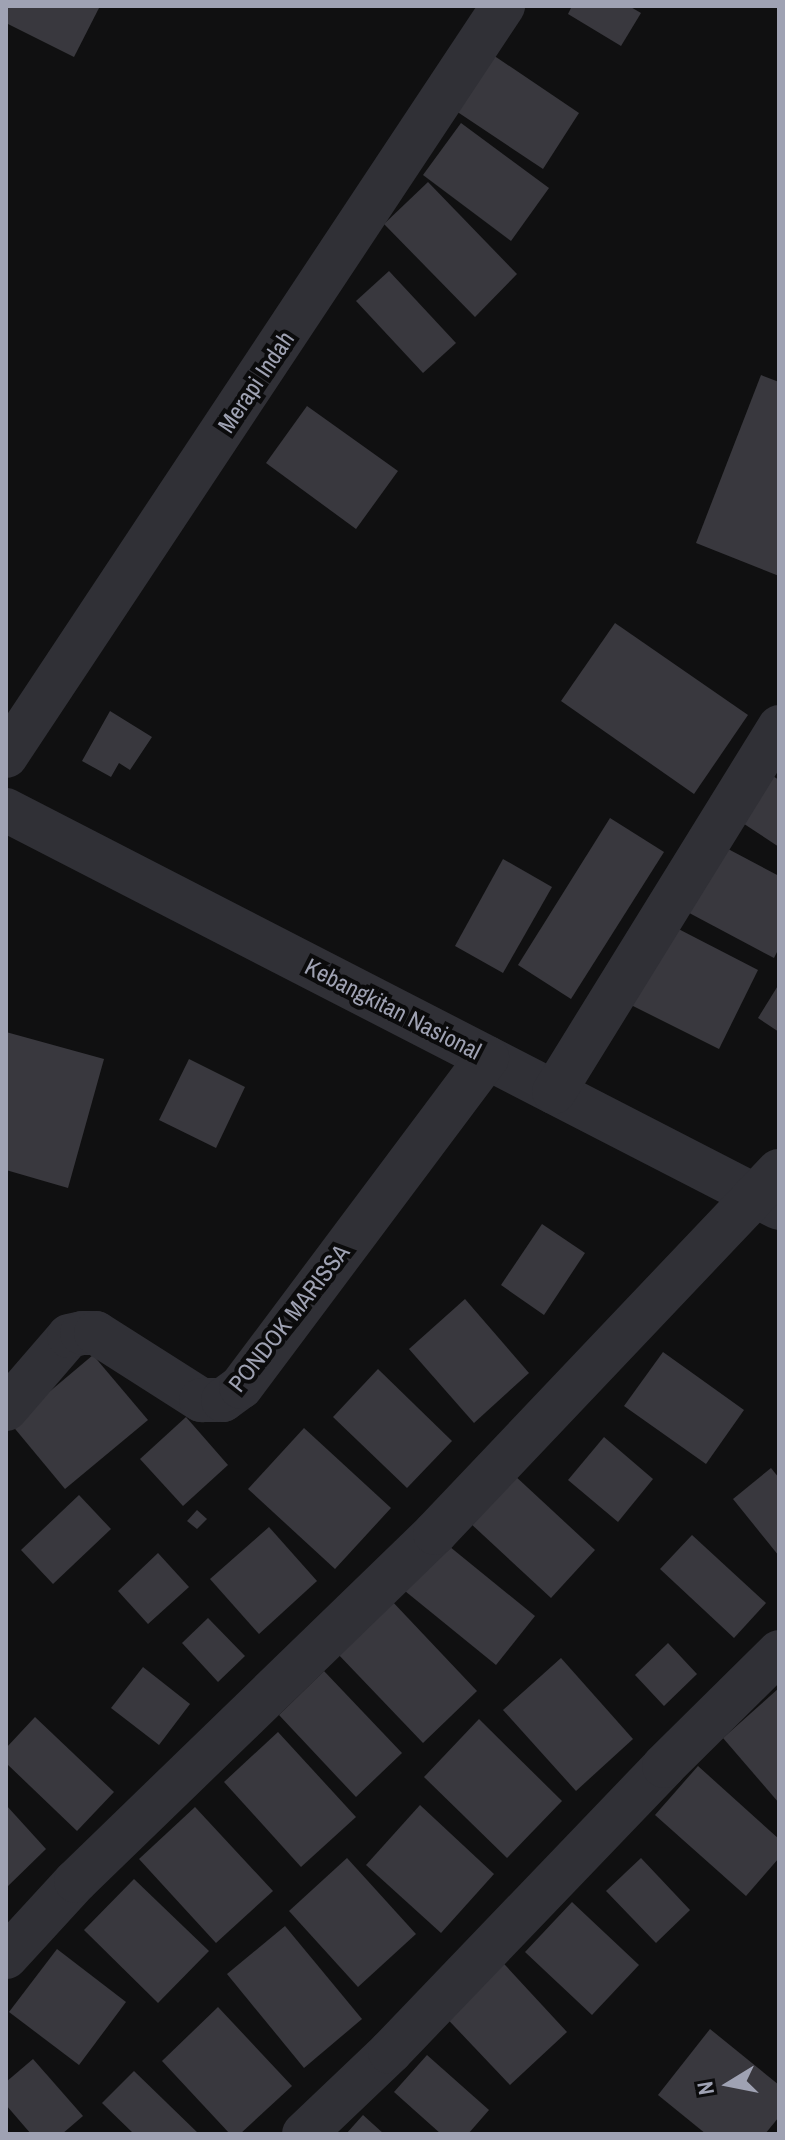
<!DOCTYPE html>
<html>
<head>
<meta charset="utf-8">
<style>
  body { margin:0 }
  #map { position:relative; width:785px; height:2140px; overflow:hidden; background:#101011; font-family:"Archivo Narrow",sans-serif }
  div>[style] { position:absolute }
  .building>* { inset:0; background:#39383e }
  .minor>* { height:44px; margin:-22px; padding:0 22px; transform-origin:22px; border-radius:22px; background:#303036 }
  span { translate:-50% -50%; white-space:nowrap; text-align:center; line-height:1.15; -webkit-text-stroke:8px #0b0b0c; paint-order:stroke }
  .street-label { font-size:24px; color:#9fa2b3 }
  .frame { position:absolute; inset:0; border:8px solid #9fa2b3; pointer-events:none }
  .north { position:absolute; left:689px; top:2044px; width:80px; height:80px; -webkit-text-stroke:6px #0b0b0c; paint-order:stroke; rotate:260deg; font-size:22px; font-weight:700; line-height:32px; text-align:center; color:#9fa2b3 }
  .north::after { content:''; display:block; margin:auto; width:28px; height:36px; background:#9fa2b3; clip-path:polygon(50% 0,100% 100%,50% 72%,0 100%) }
</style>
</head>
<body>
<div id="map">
  <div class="building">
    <div style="clip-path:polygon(6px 6px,100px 6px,74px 57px,6px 23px)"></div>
    <div style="clip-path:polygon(572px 6px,629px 6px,641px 13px,621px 46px,568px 14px)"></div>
    <div style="clip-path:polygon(493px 55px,579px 113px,543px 169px,456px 111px)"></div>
    <div style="clip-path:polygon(461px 123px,549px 188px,511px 241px,423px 175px)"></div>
    <div style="clip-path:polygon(428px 182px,517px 274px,475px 317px,384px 224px)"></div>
    <div style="clip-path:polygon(389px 271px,456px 343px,423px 373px,356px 301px)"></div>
    <div style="clip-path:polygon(761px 375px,779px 382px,779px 576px,696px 543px)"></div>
    <div style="clip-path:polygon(307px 406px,398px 471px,356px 529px,266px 463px)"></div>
    <div style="clip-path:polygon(615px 623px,748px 715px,694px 794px,561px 701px)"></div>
    <div style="clip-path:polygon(110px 711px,152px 737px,130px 770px,119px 763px,111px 777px,82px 761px)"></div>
    <div style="clip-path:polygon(762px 769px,779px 780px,779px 847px,732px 816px)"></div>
    <div style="clip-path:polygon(610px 818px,664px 852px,571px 999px,518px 965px)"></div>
    <div style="clip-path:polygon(713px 841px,779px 876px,779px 948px,774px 958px,678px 907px)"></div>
    <div style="clip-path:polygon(503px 859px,552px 887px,503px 973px,455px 946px)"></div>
    <div style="clip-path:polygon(663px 921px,758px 970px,719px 1049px,623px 1001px)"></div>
    <div style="clip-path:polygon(779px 984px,779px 1032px,758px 1018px)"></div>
    <div style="clip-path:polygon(6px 1032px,104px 1059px,68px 1188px,6px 1170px)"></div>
    <div style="clip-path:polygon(189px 1059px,245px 1087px,216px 1148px,159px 1120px)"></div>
    <div style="clip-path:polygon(542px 1224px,585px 1253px,544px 1315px,501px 1285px)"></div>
    <div style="clip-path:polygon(465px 1299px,529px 1373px,474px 1423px,409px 1349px)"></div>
    <div style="clip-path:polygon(663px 1352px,744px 1410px,706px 1464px,624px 1406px)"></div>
    <div style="clip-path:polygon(93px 1355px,148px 1420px,65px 1489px,11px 1424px)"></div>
    <div style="clip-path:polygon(378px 1369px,452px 1441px,407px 1488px,333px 1417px)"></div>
    <div style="clip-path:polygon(186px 1417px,228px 1465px,183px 1506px,140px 1459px)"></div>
    <div style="clip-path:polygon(304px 1428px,391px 1508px,335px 1569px,248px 1489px)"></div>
    <div style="clip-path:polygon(604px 1437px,653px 1479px,618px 1522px,568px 1480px)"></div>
    <div style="clip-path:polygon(771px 1468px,779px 1478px,779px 1556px,733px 1499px)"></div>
    <div style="clip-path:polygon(513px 1474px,595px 1550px,551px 1598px,469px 1522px)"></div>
    <div style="clip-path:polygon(79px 1495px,111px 1529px,53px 1584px,21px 1550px)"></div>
    <div style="clip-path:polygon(197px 1510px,207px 1519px,197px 1529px,187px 1521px)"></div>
    <div style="clip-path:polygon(269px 1527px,317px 1581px,259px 1634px,210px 1579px)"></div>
    <div style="clip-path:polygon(692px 1535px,766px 1603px,734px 1638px,660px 1569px)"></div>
    <div style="clip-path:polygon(444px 1542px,535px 1616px,496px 1665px,405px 1591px)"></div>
    <div style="clip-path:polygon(158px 1553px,189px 1587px,148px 1624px,118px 1591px)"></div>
    <div style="clip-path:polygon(390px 1599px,477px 1691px,423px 1743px,336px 1652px)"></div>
    <div style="clip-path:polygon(208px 1618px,245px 1656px,218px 1682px,182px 1643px)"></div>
    <div style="clip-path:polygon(668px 1643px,697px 1674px,664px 1706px,635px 1675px)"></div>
    <div style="clip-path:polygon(561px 1658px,633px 1739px,576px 1791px,503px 1710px)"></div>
    <div style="clip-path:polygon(143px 1667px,190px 1704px,159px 1745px,111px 1708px)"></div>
    <div style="clip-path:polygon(324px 1671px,402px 1753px,356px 1797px,279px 1715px)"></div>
    <div style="clip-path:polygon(779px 1688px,779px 1803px,723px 1738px)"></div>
    <div style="clip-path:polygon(35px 1717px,114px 1792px,77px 1831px,6px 1763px,6px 1748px)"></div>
    <div style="clip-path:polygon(479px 1719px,562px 1801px,507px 1858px,424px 1777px)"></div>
    <div style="clip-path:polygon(278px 1732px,356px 1817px,301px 1867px,224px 1782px)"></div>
    <div style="clip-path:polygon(698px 1766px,779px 1839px,779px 1858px,746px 1896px,655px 1815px)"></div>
    <div style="clip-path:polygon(6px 1805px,46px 1849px,6px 1888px)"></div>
    <div style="clip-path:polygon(420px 1805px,494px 1874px,441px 1933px,366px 1865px)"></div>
    <div style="clip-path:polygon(195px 1807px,273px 1891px,216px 1943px,139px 1859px)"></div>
    <div style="clip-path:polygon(347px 1858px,416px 1934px,358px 1987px,289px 1911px)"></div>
    <div style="clip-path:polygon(641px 1858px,690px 1910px,656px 1943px,606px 1891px)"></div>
    <div style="clip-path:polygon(134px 1879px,209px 1951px,158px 2003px,84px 1930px)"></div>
    <div style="clip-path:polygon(572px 1902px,639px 1965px,592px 2015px,525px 1952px)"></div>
    <div style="clip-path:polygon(285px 1926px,362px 2019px,304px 2068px,227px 1974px)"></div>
    <div style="clip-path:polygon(57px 1949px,126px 2002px,79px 2065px,9px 2012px)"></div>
    <div style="clip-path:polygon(494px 1953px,567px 2032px,510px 2085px,437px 2008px)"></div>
    <div style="clip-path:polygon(218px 2007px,292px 2086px,240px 2134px,230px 2134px,162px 2061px)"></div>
    <div style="clip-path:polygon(710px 2029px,779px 2085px,779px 2117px,765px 2134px,706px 2134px,658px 2095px)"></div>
    <div style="clip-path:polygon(427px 2055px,489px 2110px,468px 2134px,441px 2134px,394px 2092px)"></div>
    <div style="clip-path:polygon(33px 2059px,83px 2116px,62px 2134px,31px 2134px,6px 2105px,6px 2082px)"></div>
    <div style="clip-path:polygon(134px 2071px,199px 2134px,134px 2134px,102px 2103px)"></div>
    <div style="clip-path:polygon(363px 2115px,384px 2134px,346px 2134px)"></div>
  </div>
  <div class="minor">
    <div style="left:6px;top:756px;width:900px;rotate:-56.47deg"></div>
    <div style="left:6px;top:810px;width:869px;rotate:27.24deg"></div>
    <div style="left:554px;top:1092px;width:429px;rotate:-58.3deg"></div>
    <div style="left:6px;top:1409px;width:96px;rotate:-49.2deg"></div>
    <div style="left:69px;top:1336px;width:13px;rotate:-13deg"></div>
    <div style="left:82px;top:1333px;width:14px"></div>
    <div style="left:96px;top:1333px;width:125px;rotate:32.5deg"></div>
    <div style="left:201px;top:1400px;width:22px"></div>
    <div style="left:223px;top:1400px;width:22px;rotate:-36deg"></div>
    <div style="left:241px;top:1387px;width:411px;rotate:-53.2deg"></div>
    <div style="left:6px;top:1957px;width:103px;rotate:-47.4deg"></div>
    <div style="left:76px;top:1881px;width:500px;rotate:-44.1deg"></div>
    <div style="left:435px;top:1533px;width:499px;rotate:-46.5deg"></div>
    <div style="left:304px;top:2134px;width:119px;rotate:-43.6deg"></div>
    <div style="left:390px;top:2052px;width:396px;rotate:-46.2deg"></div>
    <div style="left:664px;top:1766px;width:162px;rotate:-44.7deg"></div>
  </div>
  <div class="street-label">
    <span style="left:256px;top:382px;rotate:-56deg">Merapi Indah</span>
    <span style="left:393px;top:1009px;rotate:27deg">Kebangkitan Nasional</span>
    <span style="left:289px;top:1318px;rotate:-52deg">PONDOK MARISSA</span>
  </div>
  <div class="frame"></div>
  <div class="north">N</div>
</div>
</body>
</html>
